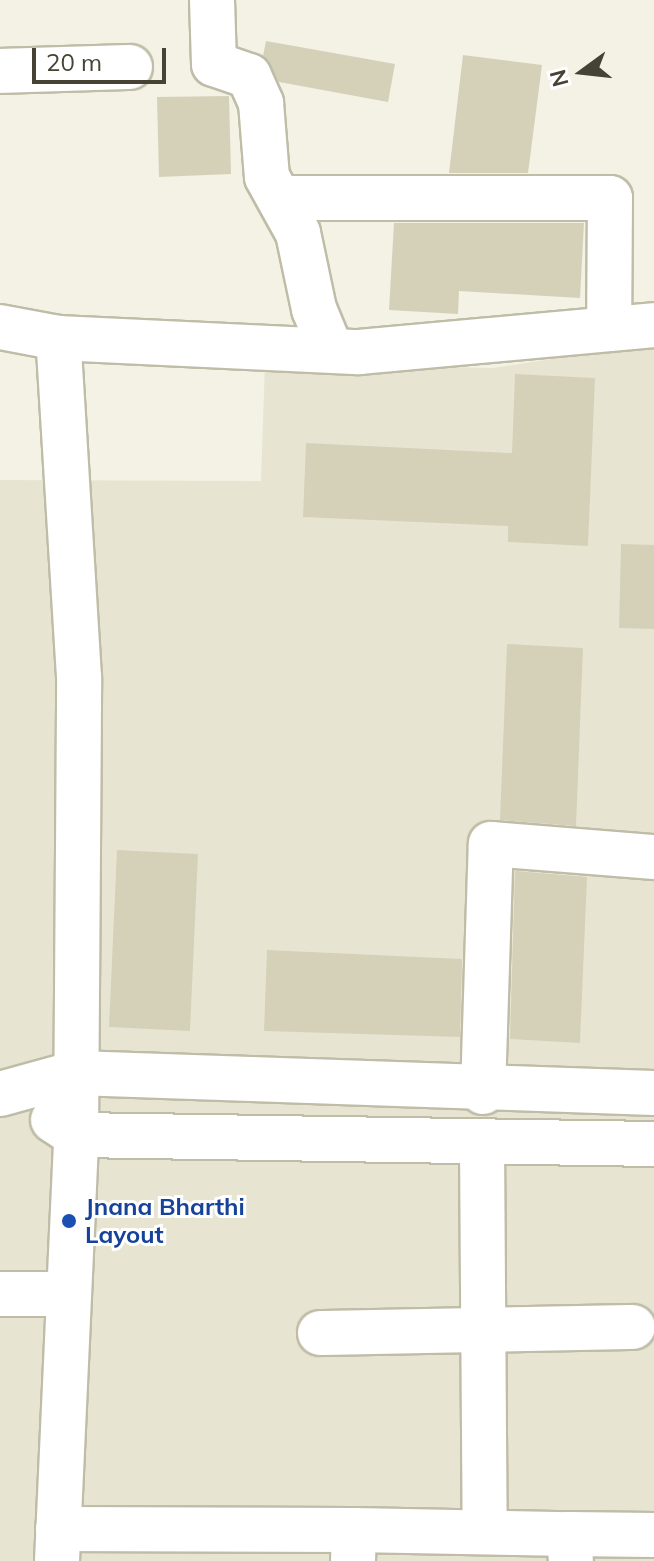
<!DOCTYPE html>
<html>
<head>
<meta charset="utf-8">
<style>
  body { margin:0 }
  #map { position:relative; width:654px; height:1561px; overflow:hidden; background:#f3f2e4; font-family:Mulish,sans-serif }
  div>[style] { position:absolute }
  .residential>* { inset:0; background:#e7e5d2 }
  .building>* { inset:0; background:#d5d1b9 }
  .roads { filter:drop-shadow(2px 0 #bfbca7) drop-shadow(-2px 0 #bfbca7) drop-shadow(0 2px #bfbca7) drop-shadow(0 -2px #bfbca7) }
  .minor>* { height:44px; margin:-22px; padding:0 22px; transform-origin:22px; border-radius:22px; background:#fff }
  .dots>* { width:22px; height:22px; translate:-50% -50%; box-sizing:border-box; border:4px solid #fff; border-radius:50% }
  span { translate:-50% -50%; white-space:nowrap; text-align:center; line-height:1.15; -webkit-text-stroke:6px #fff; paint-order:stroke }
  .transit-label { font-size:24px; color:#164399; font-weight:700 }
  .left { translate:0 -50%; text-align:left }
  .north { position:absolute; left:542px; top:32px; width:80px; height:80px; -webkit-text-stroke:6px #fff; paint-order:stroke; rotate:255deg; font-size:22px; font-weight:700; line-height:32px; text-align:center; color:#464334 }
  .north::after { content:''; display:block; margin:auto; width:28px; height:36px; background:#464334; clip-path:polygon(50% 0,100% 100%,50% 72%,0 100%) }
  .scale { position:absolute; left:32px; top:48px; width:134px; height:36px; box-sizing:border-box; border:4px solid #464334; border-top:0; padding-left:10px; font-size:24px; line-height:28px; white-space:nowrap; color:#464334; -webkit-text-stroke:6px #fff; paint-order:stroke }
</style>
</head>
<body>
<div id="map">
  <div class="residential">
    <div style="clip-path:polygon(654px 343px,654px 1561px,0 1561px,0 480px,261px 481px,265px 363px,493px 368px)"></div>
  </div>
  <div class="building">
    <div style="clip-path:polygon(266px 41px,395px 64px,388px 102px,279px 82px,263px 56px)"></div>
    <div style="clip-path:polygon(463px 55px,542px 65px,528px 173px,449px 173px)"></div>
    <div style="clip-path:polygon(229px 96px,231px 174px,159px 177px,157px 97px)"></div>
    <div style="clip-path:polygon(394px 223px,584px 223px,580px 298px,459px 291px,458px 314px,389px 310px)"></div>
    <div style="clip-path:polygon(515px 374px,595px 378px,588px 546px,508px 542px,508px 526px,303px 517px,306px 443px,512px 453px)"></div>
    <div style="clip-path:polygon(621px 544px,654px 545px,654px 629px,619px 628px)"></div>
    <div style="clip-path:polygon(507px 644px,583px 648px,576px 826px,500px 820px)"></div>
    <div style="clip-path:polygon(117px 850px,198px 854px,190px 1031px,109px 1027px)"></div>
    <div style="clip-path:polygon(515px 871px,587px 877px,580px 1043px,510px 1039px)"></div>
    <div style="clip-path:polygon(267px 950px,462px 959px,460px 1037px,264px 1031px)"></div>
  </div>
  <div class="roads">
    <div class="minor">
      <div style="left:212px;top:0;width:64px;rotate:88.2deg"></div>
      <div style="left:214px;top:64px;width:37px;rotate:19deg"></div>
      <div style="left:249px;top:76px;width:30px;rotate:66deg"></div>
      <div style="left:261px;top:103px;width:74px;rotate:85.4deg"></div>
      <div style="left:267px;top:177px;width:64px;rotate:61deg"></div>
      <div style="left:298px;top:233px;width:78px;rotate:78.1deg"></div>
      <div style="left:314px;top:309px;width:44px;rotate:67.5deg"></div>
      <div style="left:0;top:71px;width:130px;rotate:-1.8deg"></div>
      <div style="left:284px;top:198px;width:326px"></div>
      <div style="left:610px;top:198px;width:131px;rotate:90.4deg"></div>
      <div style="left:0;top:327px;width:59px;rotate:10.7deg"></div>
      <div style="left:58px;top:338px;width:301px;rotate:2.7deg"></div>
      <div style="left:359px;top:352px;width:296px;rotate:-5.2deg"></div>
      <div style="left:483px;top:1092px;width:248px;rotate:-88.2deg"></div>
      <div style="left:491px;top:844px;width:164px;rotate:4.6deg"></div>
      <div style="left:0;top:1094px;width:79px;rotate:-15.4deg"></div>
      <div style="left:76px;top:1073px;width:578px;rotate:1.98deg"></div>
      <div style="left:53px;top:1120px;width:27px;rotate:33deg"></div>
      <div style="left:76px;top:1135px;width:578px;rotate:0.89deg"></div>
      <div style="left:482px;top:1144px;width:387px;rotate:89.6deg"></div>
      <div style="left:0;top:1294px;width:67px"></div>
      <div style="left:320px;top:1333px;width:313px;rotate:-1.1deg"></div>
      <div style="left:58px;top:1529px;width:296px;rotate:0.2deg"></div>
      <div style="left:569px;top:1534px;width:85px;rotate:0.7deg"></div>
      <div style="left:57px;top:1561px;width:426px;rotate:-87.4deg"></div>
      <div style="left:76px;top:1135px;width:458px;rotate:-89.6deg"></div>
      <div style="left:79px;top:677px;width:340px;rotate:-93.5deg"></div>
      <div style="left:353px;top:1561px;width:31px;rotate:-88deg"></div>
      <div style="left:354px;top:1530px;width:215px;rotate:1.1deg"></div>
      <div style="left:569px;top:1534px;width:27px;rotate:86deg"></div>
    </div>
  </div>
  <div class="dots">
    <div style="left:69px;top:1221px;background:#1a4fb4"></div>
  </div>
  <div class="transit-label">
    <span class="left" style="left:85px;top:1221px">Jnana Bharthi<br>Layout</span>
  </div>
  <div class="north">N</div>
  <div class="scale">20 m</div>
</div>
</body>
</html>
